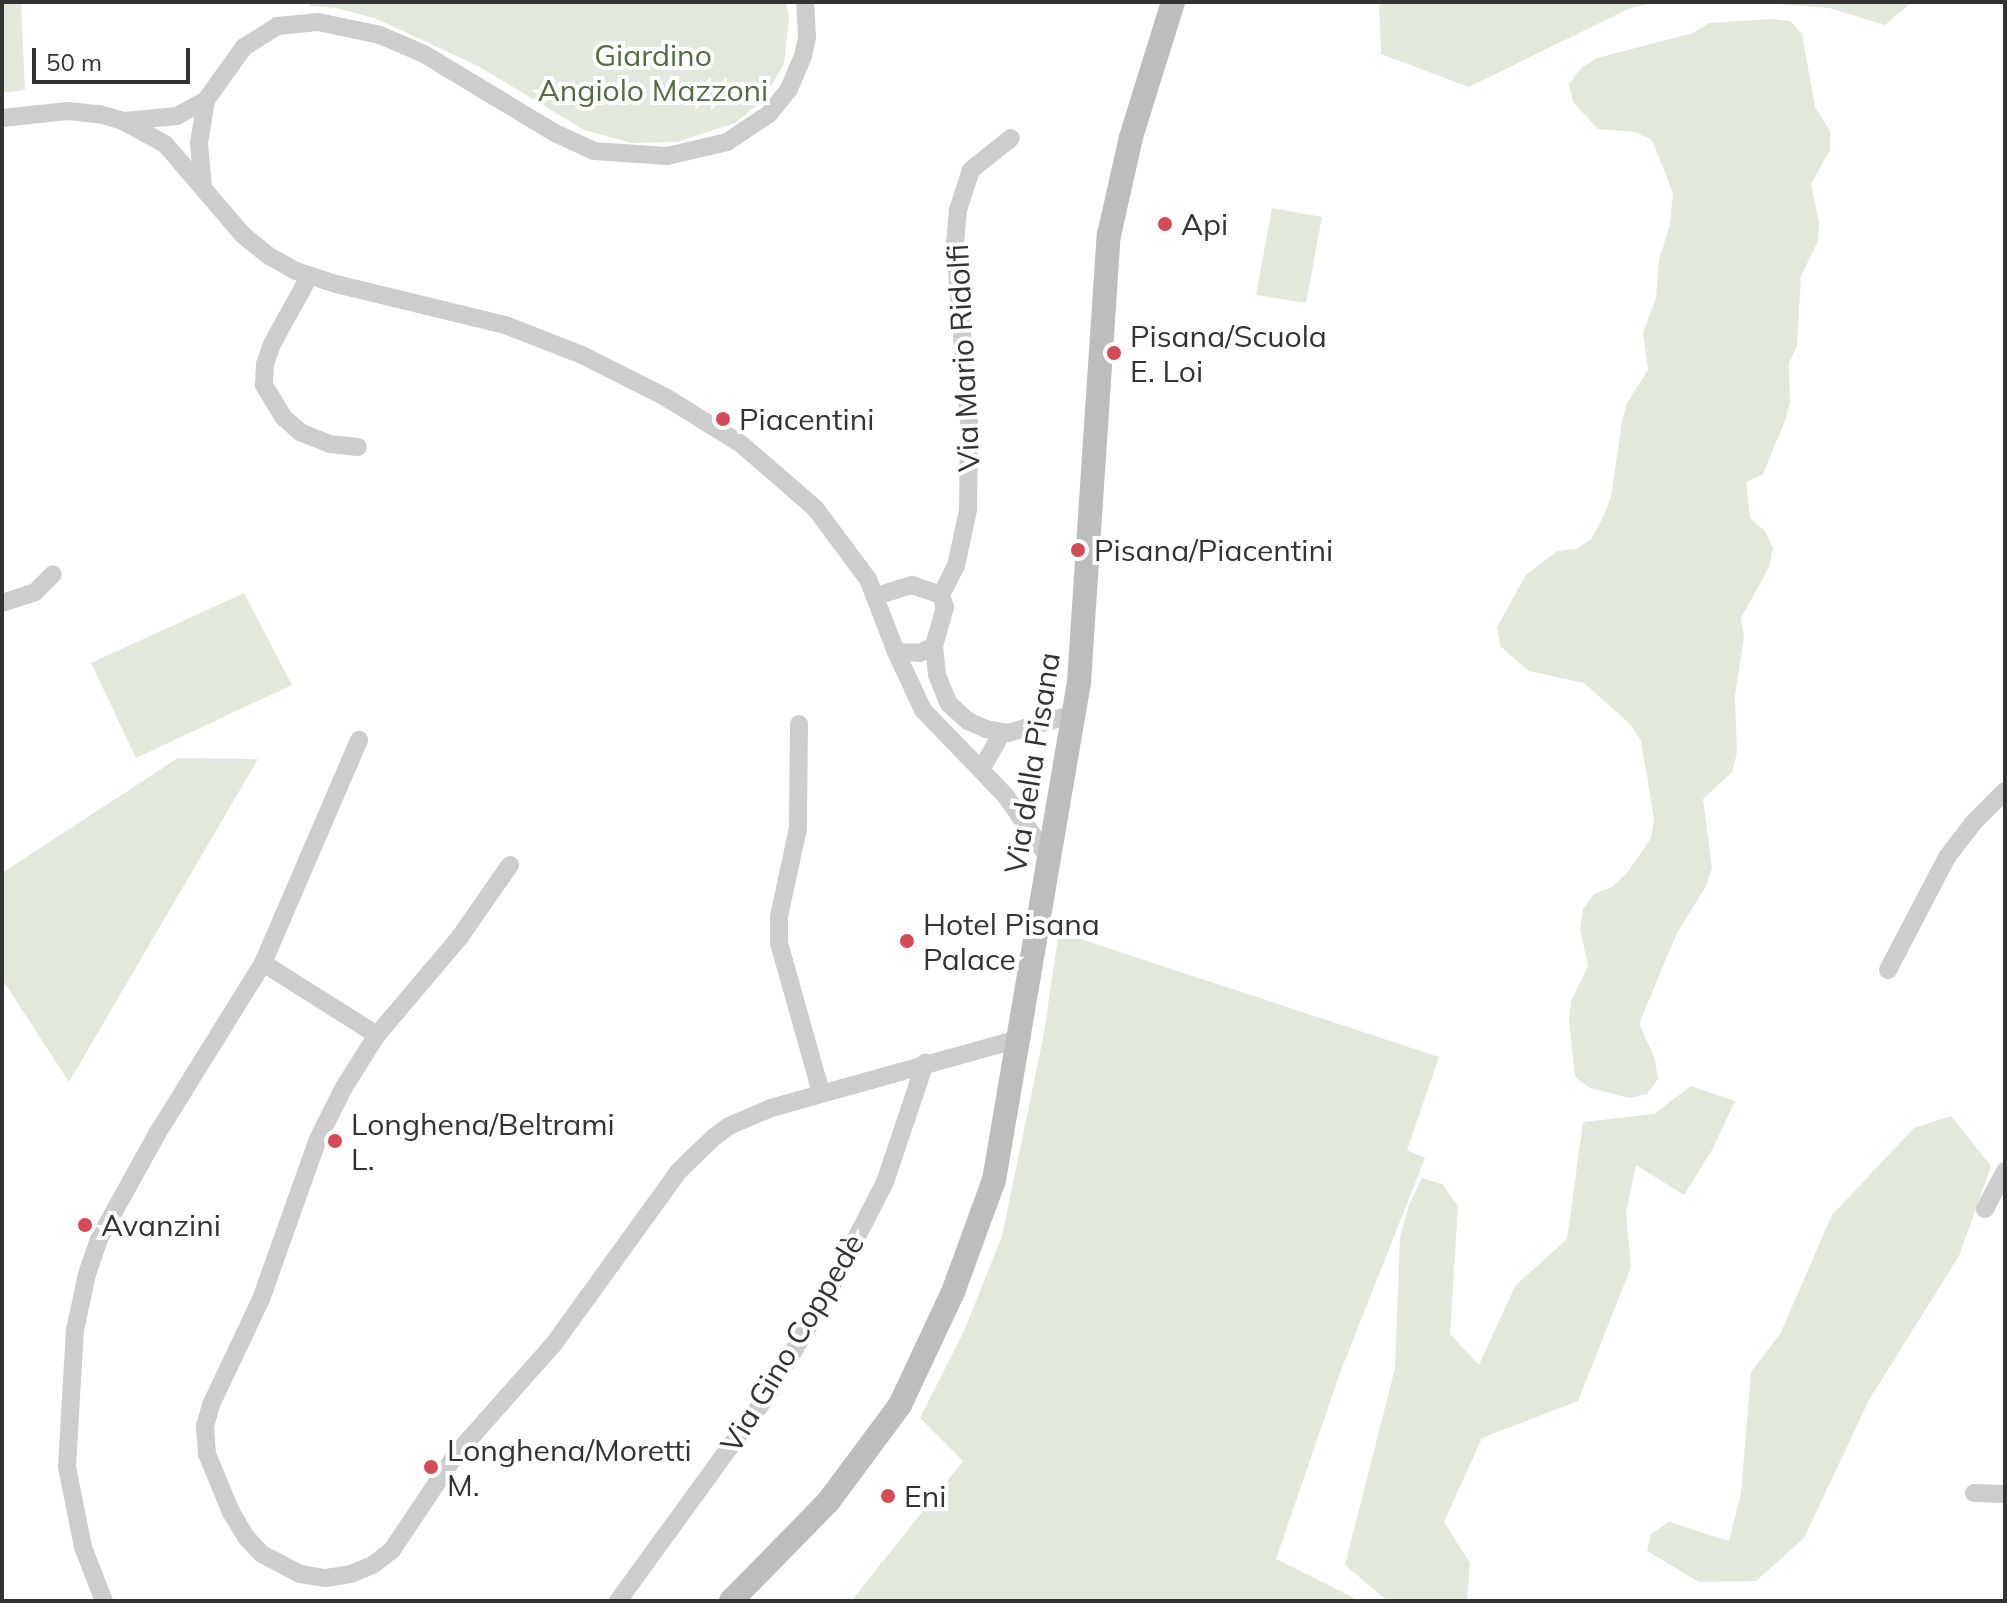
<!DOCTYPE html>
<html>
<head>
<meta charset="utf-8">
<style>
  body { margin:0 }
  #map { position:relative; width:2007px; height:1603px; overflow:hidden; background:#fff; font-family:Mulish,sans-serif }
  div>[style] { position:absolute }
  .green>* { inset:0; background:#e3e8dd }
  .minor>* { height:18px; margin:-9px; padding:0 9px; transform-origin:9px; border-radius:9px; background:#cdcdcd }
  .secondary>* { height:24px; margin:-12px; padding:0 12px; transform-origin:12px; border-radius:12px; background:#bdbdbd }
  .dots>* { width:22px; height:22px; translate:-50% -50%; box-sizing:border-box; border:4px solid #fff; border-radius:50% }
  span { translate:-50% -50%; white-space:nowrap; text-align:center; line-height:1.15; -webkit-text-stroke:8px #fff; paint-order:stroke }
  .park-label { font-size:30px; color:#576b44 }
  .poi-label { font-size:30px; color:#333 }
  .left { translate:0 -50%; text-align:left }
  .street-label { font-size:30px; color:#333 }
  .frame { position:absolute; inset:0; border:4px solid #333; pointer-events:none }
  .scale { position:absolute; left:32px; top:48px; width:158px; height:36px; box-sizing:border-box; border:4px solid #333; border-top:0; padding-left:10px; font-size:24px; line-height:28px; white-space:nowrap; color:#333; -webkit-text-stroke:6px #fff; paint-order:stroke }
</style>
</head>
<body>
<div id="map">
  <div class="green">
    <div style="clip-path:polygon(2px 2px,21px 2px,25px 90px,2px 93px)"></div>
    <div style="clip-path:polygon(309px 2px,786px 2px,789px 17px,784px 64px,762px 101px,735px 123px,677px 142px,632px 143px,584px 130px,478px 66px,377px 19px,336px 8px,310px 6px)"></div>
    <div style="clip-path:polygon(1379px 2px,1659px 2px,1630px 8px,1469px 87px,1381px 54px)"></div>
    <div style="clip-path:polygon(1752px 2px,1912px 2px,1885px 25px,1829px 8px)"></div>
    <div style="clip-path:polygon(1772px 19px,1790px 21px,1802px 34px,1815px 107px,1830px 131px,1830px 150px,1811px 184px,1819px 222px,1818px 241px,1801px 276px,1797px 346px,1789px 363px,1790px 403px,1785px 421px,1763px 474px,1746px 482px,1750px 518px,1765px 531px,1773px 548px,1769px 567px,1741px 618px,1744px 637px,1735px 696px,1737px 753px,1732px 772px,1703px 799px,1712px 868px,1706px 886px,1676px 935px,1639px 1024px,1655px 1059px,1658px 1079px,1647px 1094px,1629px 1098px,1590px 1088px,1575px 1077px,1569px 1020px,1571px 1001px,1588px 966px,1580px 929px,1583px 909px,1594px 894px,1612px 887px,1627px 873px,1651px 838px,1654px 818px,1641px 741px,1630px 724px,1584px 683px,1529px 671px,1500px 646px,1497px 627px,1526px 575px,1557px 551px,1577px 549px,1592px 538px,1604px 515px,1611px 497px,1622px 421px,1627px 403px,1648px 370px,1643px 333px,1656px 298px,1659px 260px,1670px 224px,1673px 193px,1652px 140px,1635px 132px,1598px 129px,1573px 102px,1569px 84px,1581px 68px,1597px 58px,1693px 33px,1709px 23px)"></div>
    <div style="clip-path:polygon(1272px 208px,1322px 217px,1306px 303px,1256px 295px)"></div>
    <div style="clip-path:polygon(244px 593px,292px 685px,136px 758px,91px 663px)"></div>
    <div style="clip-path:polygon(178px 758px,258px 759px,69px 1082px,2px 979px,2px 873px)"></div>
    <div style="clip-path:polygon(1059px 932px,1439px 1057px,1407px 1150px,1425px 1158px,1340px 1373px,1276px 1559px,1360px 1601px,852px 1600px,963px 1461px,920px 1418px,964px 1331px,1002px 1236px,1043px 1038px)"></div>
    <div style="clip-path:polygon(1691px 1086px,1735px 1101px,1712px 1150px,1684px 1195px,1636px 1165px,1626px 1213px,1631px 1267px,1578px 1401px,1482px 1438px,1444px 1522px,1470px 1563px,1467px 1601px,1388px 1601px,1345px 1565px,1395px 1368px,1400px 1237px,1409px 1205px,1422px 1178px,1442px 1184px,1458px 1206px,1450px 1334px,1479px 1365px,1515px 1286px,1567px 1239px,1583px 1122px,1654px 1114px)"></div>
    <div style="clip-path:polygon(1951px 1116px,1991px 1166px,1959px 1256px,1869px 1400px,1804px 1538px,1756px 1581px,1699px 1582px,1647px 1551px,1651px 1534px,1669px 1522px,1729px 1541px,1741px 1493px,1751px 1372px,1780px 1334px,1832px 1215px,1914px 1128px)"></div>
  </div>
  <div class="minor">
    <div style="left:2px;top:118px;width:66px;rotate:-6.1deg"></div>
    <div style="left:68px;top:111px;width:31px;rotate:6deg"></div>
    <div style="left:99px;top:114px;width:25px;rotate:16deg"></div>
    <div style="left:123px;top:121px;width:48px;rotate:28.7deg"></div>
    <div style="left:165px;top:144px;width:120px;rotate:49.4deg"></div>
    <div style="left:243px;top:235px;width:33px;rotate:39deg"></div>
    <div style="left:269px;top:256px;width:31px;rotate:29deg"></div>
    <div style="left:296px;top:271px;width:42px;rotate:18deg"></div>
    <div style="left:336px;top:284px;width:174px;rotate:13.6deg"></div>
    <div style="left:505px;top:325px;width:83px;rotate:21.3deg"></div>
    <div style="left:582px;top:355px;width:95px;rotate:26.8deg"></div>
    <div style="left:667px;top:398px;width:87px;rotate:31.9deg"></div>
    <div style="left:741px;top:444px;width:98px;rotate:40.9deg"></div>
    <div style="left:815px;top:508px;width:89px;rotate:53.3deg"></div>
    <div style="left:868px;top:579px;width:78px;rotate:69deg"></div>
    <div style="left:896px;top:652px;width:24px;rotate:2deg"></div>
    <div style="left:920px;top:653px;width:16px;rotate:-27deg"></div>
    <div style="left:125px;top:121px;width:52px;rotate:-5.5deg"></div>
    <div style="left:177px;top:116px;width:33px;rotate:-29deg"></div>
    <div style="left:203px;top:187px;width:44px;rotate:-95.2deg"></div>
    <div style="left:199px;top:143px;width:44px;rotate:-80.8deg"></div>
    <div style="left:206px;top:100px;width:65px;rotate:-54.4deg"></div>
    <div style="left:244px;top:47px;width:40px;rotate:-32deg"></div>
    <div style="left:278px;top:26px;width:40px;rotate:-5.7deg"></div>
    <div style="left:318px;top:22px;width:63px;rotate:11.8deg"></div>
    <div style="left:380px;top:35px;width:48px;rotate:23.4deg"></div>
    <div style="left:424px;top:54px;width:153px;rotate:31.1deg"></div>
    <div style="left:555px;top:133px;width:43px;rotate:24.8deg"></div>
    <div style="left:594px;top:151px;width:73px;rotate:3.9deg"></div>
    <div style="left:667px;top:156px;width:62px;rotate:-13.1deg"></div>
    <div style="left:727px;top:142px;width:50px;rotate:-33.7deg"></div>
    <div style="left:769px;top:114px;width:32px;rotate:-51deg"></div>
    <div style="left:789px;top:89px;width:36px;rotate:-67deg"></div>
    <div style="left:803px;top:56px;width:19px;rotate:-78deg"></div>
    <div style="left:807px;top:37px;width:35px;rotate:-93deg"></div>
    <div style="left:309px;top:277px;width:77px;rotate:118.9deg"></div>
    <div style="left:272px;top:344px;width:21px;rotate:109deg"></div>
    <div style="left:265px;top:364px;width:21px;rotate:93deg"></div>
    <div style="left:264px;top:385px;width:37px;rotate:59deg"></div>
    <div style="left:283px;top:417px;width:23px;rotate:41deg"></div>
    <div style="left:300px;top:432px;width:32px;rotate:22deg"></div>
    <div style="left:330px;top:444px;width:28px;rotate:6deg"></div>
    <div style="left:941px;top:595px;width:33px;rotate:-63deg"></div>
    <div style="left:956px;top:566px;width:57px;rotate:-77.9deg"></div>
    <div style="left:968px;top:510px;width:87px;rotate:-89.3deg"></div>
    <div style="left:969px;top:423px;width:180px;rotate:-94.5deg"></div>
    <div style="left:955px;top:244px;width:34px;rotate:-85deg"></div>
    <div style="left:958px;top:210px;width:42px;rotate:-72deg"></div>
    <div style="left:971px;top:170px;width:51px;rotate:-38.7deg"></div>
    <div style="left:876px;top:596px;width:38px;rotate:-17deg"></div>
    <div style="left:912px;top:585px;width:31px;rotate:19deg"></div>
    <div style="left:941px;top:595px;width:13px;rotate:72deg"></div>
    <div style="left:945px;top:607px;width:41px;rotate:105.8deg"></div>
    <div style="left:934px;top:646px;width:29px;rotate:84deg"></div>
    <div style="left:937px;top:675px;width:31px;rotate:68deg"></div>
    <div style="left:949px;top:704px;width:25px;rotate:42deg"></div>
    <div style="left:968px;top:721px;width:20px;rotate:24deg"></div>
    <div style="left:986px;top:729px;width:22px;rotate:10deg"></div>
    <div style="left:1008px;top:733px;width:69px;rotate:-16.1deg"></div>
    <div style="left:2px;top:603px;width:35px;rotate:-18deg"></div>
    <div style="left:35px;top:592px;width:25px;rotate:-45deg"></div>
    <div style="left:896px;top:652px;width:64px;rotate:65deg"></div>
    <div style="left:923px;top:710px;width:118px;rotate:46deg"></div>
    <div style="left:1005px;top:795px;width:79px;rotate:55.3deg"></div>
    <div style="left:799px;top:724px;width:104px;rotate:90.6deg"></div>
    <div style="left:798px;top:828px;width:91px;rotate:102.1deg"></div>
    <div style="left:779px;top:917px;width:26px;rotate:90deg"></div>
    <div style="left:779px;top:943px;width:155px;rotate:74.3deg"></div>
    <div style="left:982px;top:768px;width:40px;rotate:-60.3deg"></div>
    <div style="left:510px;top:865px;width:89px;rotate:124.9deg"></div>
    <div style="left:459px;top:938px;width:127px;rotate:130.2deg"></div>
    <div style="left:377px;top:1035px;width:62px;rotate:122.4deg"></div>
    <div style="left:344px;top:1087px;width:58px;rotate:116.6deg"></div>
    <div style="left:318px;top:1139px;width:170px;rotate:109.6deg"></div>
    <div style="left:261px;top:1299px;width:117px;rotate:115.3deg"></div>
    <div style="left:211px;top:1405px;width:22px;rotate:106deg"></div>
    <div style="left:205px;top:1426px;width:28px;rotate:86deg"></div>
    <div style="left:207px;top:1454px;width:63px;rotate:67.5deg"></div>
    <div style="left:231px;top:1512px;width:29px;rotate:59deg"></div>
    <div style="left:246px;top:1537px;width:23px;rotate:47deg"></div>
    <div style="left:262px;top:1554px;width:43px;rotate:27.8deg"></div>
    <div style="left:300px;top:1574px;width:26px;rotate:9deg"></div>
    <div style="left:326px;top:1578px;width:25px;rotate:-9deg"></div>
    <div style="left:351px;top:1574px;width:25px;rotate:-23deg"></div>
    <div style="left:374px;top:1564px;width:23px;rotate:-38deg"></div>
    <div style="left:392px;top:1550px;width:117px;rotate:-56.2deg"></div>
    <div style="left:457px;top:1453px;width:144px;rotate:-48.4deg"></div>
    <div style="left:553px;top:1345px;width:215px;rotate:-54.1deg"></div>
    <div style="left:679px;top:1171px;width:49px;rotate:-44.2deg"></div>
    <div style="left:714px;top:1137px;width:19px;rotate:-36deg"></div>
    <div style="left:729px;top:1126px;width:46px;rotate:-23.2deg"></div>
    <div style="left:771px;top:1108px;width:260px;rotate:-15.6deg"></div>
    <div style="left:263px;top:963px;width:135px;rotate:32.3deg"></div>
    <div style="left:1888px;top:970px;width:127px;rotate:-62.4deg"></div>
    <div style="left:1947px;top:857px;width:44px;rotate:-52.4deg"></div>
    <div style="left:1974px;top:822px;width:44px;rotate:-45deg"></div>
    <div style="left:1985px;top:1209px;width:43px;rotate:-62.2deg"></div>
    <div style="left:1974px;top:1493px;width:31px;rotate:2deg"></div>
    <div style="left:104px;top:1601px;width:58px;rotate:-111.3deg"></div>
    <div style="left:83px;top:1547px;width:82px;rotate:-101.3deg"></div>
    <div style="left:67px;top:1467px;width:137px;rotate:-86.7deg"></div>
    <div style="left:75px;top:1330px;width:57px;rotate:-77.9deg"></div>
    <div style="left:87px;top:1274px;width:37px;rotate:-71deg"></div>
    <div style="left:99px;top:1239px;width:120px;rotate:-61.1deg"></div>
    <div style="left:157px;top:1134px;width:201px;rotate:-58.2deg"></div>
    <div style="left:263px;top:963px;width:243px;rotate:-66.7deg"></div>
    <div style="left:618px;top:1601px;width:253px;rotate:-54deg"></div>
    <div style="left:767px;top:1396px;width:124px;rotate:-59.5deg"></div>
    <div style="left:830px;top:1289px;width:120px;rotate:-62.8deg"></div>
    <div style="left:885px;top:1182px;width:126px;rotate:-71.4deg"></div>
  </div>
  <div class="secondary">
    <div style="left:731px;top:1601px;width:139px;rotate:-45.6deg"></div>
    <div style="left:828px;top:1502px;width:121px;rotate:-53.4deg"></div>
    <div style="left:900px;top:1405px;width:125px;rotate:-64.9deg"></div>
    <div style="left:953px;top:1292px;width:119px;rotate:-69.9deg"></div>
    <div style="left:994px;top:1180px;width:505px;rotate:-80.31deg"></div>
    <div style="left:1079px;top:682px;width:448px;rotate:-86.2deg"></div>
    <div style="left:1109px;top:235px;width:100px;rotate:-77.3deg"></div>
    <div style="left:1131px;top:137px;width:141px;rotate:-72.7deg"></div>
  </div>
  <div class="dots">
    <div style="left:1165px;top:224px;background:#d54a57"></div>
    <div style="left:1114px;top:353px;background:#d54a57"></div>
    <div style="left:723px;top:419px;background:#d54a57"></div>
    <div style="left:1078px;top:550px;background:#d54a57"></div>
    <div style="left:907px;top:941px;background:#d54a57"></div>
    <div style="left:335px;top:1141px;background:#d54a57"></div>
    <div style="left:85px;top:1225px;background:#d54a57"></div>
    <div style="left:431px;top:1467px;background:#d54a57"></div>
    <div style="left:888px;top:1496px;background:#d54a57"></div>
  </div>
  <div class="park-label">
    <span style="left:653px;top:72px">Giardino<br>Angiolo Mazzoni</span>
  </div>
  <div class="poi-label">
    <span class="left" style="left:1181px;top:224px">Api</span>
    <span class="left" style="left:1130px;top:353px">Pisana/Scuola<br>E. Loi</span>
    <span class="left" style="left:739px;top:419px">Piacentini</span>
    <span class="left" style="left:1094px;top:550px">Pisana/Piacentini</span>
    <span class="left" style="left:923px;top:941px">Hotel Pisana<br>Palace</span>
    <span class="left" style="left:351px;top:1141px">Longhena/Beltrami<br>L.</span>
    <span class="left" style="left:101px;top:1225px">Avanzini</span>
    <span class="left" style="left:447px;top:1467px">Longhena/Moretti<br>M.</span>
    <span class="left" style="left:904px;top:1496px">Eni</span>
  </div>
  <div class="street-label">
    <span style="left:963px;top:358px;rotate:-93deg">Via Mario Ridolfi</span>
    <span style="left:1032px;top:763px;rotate:-81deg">Via della Pisana</span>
    <span style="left:792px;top:1343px;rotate:-59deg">Via Gino Coppedè</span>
  </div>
  <div class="frame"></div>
  <div class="scale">50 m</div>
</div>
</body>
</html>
